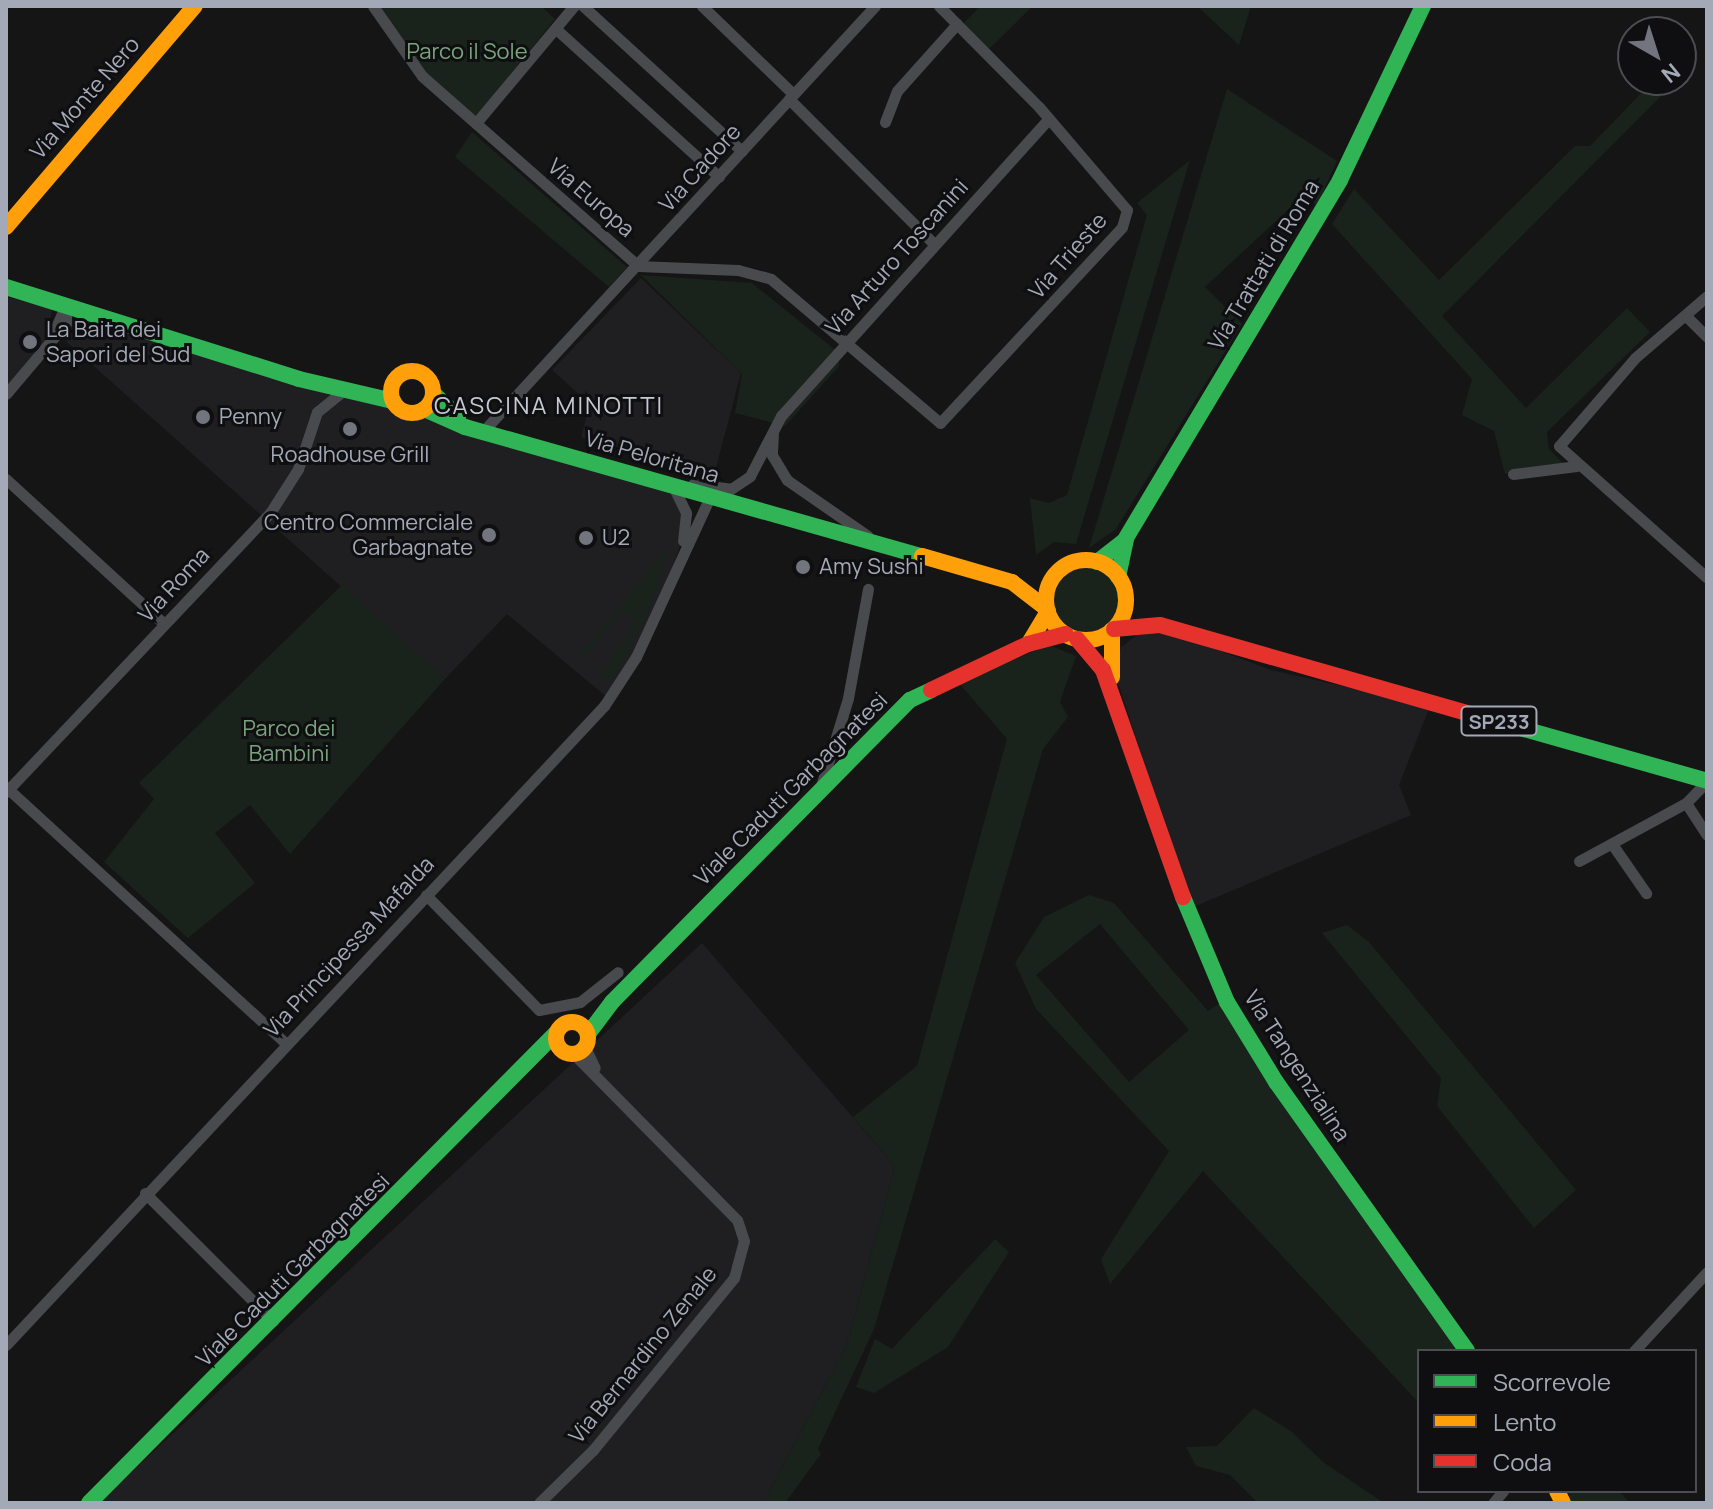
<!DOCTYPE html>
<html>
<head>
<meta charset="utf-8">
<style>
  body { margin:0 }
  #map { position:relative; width:1713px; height:1509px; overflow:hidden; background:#151515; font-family:Manrope,sans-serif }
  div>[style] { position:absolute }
  .built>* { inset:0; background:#1f1f21 }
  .green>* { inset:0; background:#1a221c }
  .round { border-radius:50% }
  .street>* { height:11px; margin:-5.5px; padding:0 5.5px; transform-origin:5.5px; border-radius:5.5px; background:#484a4e }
  .fast>* { height:16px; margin:-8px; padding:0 8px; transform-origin:8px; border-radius:8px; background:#30b455 }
  .slow>* { height:16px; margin:-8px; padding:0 8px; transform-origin:8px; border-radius:8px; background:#ff9f0a }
  .slow>.ring { margin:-8px; padding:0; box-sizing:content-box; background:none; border:16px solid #ff9f0a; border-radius:50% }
  .jam>* { height:16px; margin:-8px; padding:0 8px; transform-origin:8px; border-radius:8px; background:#e5322d }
  .dots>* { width:22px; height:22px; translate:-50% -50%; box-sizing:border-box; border:4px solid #0f0f11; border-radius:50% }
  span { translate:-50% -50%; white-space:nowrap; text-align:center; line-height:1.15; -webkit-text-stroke:6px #0f0f11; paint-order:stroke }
  .shield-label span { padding:2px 6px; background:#0f0f11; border:2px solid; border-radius:6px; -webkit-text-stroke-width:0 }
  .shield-label { font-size:20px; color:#a4a9b7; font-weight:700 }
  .park-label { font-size:22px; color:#79a47d }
  .street-label { font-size:22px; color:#a4a9b7 }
  .poi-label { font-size:22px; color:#a4a9b7 }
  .left { translate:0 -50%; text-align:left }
  .right { translate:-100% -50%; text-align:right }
  .neighbourhood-label { font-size:24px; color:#c5c9d3; letter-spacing:2px }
  .frame { position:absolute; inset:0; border:8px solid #a4a9b7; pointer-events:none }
  .legend { position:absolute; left:1417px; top:1349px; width:280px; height:144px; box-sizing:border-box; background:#0f0f11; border:2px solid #4b4d53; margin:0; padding:10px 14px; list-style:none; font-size:24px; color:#a4a9b7 }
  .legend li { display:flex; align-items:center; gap:16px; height:40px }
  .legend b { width:40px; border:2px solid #4b4d53 }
  .north { position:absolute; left:1617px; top:16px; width:80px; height:80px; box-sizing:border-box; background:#0f0f11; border:2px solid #4b4d53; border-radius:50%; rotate:141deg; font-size:22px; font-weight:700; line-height:32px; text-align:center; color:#a4a9b7 }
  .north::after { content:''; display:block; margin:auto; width:28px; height:36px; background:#72757e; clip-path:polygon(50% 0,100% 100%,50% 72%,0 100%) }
</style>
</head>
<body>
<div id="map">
  <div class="built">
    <div style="clip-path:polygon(641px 278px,741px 373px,714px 475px,581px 437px,590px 404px,552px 370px)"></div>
    <div style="clip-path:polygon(6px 297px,52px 308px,48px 339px,6px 392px)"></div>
    <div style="clip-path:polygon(76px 314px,672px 487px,685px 521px,679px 549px,653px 619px,608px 698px,507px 614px,445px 679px,60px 336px)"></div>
    <div style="clip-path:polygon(1141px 632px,1178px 635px,1271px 670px,1430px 706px,1399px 785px,1411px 815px,1191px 908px,1116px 676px,1121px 647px)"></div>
    <div style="clip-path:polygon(702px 943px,895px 1166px,846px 1347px,763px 1503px,98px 1503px)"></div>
  </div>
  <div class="green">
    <div style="clip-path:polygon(377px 6px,541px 6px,555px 19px,476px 117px,435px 86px)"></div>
    <div style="clip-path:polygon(980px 6px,1033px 6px,989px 49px,962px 25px)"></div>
    <div style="clip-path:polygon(1197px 6px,1251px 6px,1239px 45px)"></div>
    <div style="clip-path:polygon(1654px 80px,1677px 80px,1442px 316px,1526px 408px,1627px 308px,1650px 332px,1547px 432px,1549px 449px,1563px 463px,1505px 474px,1494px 431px,1462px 415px,1472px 379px,1332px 224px,1354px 189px,1439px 280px,1575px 146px,1590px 146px)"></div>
    <div style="clip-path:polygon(1227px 89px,1337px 161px,1317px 206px,1303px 196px,1205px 287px,1242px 324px,1116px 529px,1089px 548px)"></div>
    <div style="clip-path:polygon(472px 132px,627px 267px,609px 287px,455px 157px)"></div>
    <div style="clip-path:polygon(1190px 160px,1076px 544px,1054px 542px,1036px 555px,1030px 498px,1049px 503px,1067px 495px,1147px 215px,1137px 203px)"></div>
    <div style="clip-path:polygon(641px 275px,752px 283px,839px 353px,839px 366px,785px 426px,735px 413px,742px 374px)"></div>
    <div style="clip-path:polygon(669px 546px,646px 617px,616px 674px,607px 677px,595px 669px,604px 670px,636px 622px,622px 611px,586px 656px,588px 663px,583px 655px,584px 649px)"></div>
    <div class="round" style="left:1050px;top:564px;width:72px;height:72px"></div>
    <div style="clip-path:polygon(342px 585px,445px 679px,290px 854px,250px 805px,215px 833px,255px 883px,188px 938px,104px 862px,154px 799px,139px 783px)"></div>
    <div style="clip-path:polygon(1049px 645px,1076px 656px,1060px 702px,1068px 717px,1043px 749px,874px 1329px,818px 1449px,821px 1454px,785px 1503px,763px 1503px,846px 1347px,895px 1166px,853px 1117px,917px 1066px,1007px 739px,959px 683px)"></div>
    <div style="clip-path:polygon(evenodd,1089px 895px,1114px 903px,1208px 1011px,1220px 1003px,1459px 1351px,1419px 1351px,1419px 1403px,1203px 1171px,1110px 1284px,1101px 1259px,1169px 1151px,1036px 1009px,1015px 963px,1044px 917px,1089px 895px,1100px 924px,1189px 1030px,1129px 1082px,1036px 975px,1100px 924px)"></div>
    <div style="clip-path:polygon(1347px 925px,1369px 942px,1576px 1190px,1534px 1228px,1437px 1106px,1441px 1078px,1322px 933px)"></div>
    <div style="clip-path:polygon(995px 1239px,1009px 1252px,948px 1347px,874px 1393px,856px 1387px,875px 1339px,892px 1349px)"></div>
    <div style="clip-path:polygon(1254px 1408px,1292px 1432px,1323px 1462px,1384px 1503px,1258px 1503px,1230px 1475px,1196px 1466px,1186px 1447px,1217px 1446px)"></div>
    <div style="clip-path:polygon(1567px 1491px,1619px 1491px,1630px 1503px,1573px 1503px)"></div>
  </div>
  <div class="street">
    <div style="left:373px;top:6px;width:85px;rotate:55deg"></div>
    <div style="left:422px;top:76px;width:288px;rotate:41.3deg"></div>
    <div style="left:638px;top:266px;width:100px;rotate:2.3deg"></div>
    <div style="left:738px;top:270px;width:34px;rotate:15deg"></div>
    <div style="left:771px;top:279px;width:222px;rotate:40.4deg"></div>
    <div style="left:940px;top:423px;width:267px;rotate:-47.1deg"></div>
    <div style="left:1122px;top:227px;width:18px;rotate:-74deg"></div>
    <div style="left:1127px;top:210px;width:135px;rotate:-130.5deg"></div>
    <div style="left:1039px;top:107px;width:142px;rotate:-134.7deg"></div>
    <div style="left:583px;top:6px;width:215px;rotate:42.4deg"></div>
    <div style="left:702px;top:6px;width:127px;rotate:44deg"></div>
    <div style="left:556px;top:29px;width:220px;rotate:42.2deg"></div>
    <div style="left:789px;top:99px;width:206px;rotate:45deg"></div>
    <div style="left:885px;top:122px;width:33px;rotate:-69deg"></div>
    <div style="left:897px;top:91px;width:90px;rotate:-48.2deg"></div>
    <div style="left:476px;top:123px;width:153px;rotate:-50.1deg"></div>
    <div style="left:1707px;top:296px;width:95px;rotate:139.3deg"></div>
    <div style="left:1635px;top:358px;width:116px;rotate:130.8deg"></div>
    <div style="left:1559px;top:446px;width:198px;rotate:41.7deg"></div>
    <div style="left:1686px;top:316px;width:30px;rotate:45deg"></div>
    <div style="left:52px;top:336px;width:34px;rotate:-66deg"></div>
    <div style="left:6px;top:394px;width:93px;rotate:-49.8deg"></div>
    <div style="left:66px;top:323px;width:18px;rotate:-90deg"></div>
    <div style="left:488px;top:426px;width:571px;rotate:-47.34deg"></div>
    <div style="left:773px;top:433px;width:22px;rotate:93deg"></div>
    <div style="left:772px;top:455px;width:29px;rotate:59deg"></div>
    <div style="left:787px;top:480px;width:98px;rotate:34.7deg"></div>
    <div style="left:1513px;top:474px;width:64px;rotate:-7.2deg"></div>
    <div style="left:6px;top:479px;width:214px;rotate:42.5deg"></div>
    <div style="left:693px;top:484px;width:38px;rotate:7deg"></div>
    <div style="left:731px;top:489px;width:23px;rotate:-34deg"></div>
    <div style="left:750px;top:476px;width:68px;rotate:-62.7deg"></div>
    <div style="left:781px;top:416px;width:397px;rotate:-48deg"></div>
    <div style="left:673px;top:486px;width:30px;rotate:64deg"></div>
    <div style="left:686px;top:513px;width:28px;rotate:96deg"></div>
    <div style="left:821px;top:786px;width:92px;rotate:-72.9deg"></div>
    <div style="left:848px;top:698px;width:111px;rotate:-79.6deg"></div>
    <div style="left:6px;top:787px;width:379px;rotate:42.5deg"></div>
    <div style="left:6px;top:792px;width:384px;rotate:-46.6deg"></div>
    <div style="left:270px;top:513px;width:52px;rotate:-57.5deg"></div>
    <div style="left:298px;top:469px;width:60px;rotate:-71.6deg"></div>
    <div style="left:317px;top:412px;width:33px;rotate:-39deg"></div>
    <div style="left:1686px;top:803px;width:38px;rotate:57deg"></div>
    <div style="left:1612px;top:844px;width:60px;rotate:55.2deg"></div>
    <div style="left:1579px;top:861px;width:122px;rotate:-28.5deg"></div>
    <div style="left:1686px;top:803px;width:30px;rotate:-46deg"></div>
    <div style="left:426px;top:895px;width:161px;rotate:45.5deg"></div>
    <div style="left:539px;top:1010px;width:42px;rotate:-11deg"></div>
    <div style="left:580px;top:1002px;width:48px;rotate:-38.3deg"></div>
    <div style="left:585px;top:1047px;width:23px;rotate:65deg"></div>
    <div style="left:145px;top:1193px;width:181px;rotate:45deg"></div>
    <div style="left:6px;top:1345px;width:875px;rotate:-46.9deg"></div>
    <div style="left:604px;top:706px;width:59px;rotate:-56.9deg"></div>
    <div style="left:636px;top:657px;width:176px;rotate:-65.2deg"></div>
    <div style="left:1634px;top:1351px;width:108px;rotate:-47.3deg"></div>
    <div style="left:539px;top:1503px;width:76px;rotate:-44.5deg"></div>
    <div style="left:593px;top:1450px;width:222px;rotate:-50.7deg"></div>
    <div style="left:734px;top:1278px;width:38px;rotate:-75deg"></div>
    <div style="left:744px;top:1241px;width:22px;rotate:-108deg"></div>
    <div style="left:737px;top:1220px;width:233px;rotate:-134.5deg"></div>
    <div style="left:1493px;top:1503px;width:16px;rotate:-50deg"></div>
  </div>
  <div class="fast">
    <div style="left:6px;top:287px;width:307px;rotate:17.4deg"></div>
    <div style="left:299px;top:379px;width:97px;rotate:13.2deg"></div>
    <div style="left:434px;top:394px;width:33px;rotate:43deg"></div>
    <div style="left:424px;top:409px;width:45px;rotate:23.7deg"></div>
    <div style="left:465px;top:427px;width:475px;rotate:15.8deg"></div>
    <div style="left:1097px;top:562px;width:33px;rotate:-38deg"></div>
    <div style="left:1118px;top:577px;width:40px;rotate:-78deg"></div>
    <div style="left:1126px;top:538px;width:417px;rotate:-59.1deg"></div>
    <div style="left:1340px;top:180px;width:193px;rotate:-64.5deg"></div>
    <div style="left:1471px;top:714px;width:245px;rotate:15.8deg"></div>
    <div style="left:1183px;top:897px;width:114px;rotate:67.3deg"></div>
    <div style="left:1227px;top:1002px;width:94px;rotate:58.5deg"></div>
    <div style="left:1276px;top:1082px;width:330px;rotate:54.6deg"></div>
    <div style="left:588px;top:1034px;width:40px;rotate:-53deg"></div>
    <div style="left:612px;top:1002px;width:424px;rotate:-45.4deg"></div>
    <div style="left:910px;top:700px;width:23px;rotate:-25deg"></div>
    <div style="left:89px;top:1503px;width:663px;rotate:-45.18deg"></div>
  </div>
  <div class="slow">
    <div style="left:6px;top:227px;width:291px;rotate:-49.5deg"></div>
    <div class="ring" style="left:391px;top:371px;width:26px;height:26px"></div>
    <div style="left:922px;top:556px;width:94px;rotate:16.1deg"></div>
    <div style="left:1012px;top:582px;width:44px;rotate:37.6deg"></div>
    <div class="ring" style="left:1046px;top:560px;width:64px;height:64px"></div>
    <div style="left:1112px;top:630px;width:47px;rotate:90deg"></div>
    <div style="left:1029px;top:643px;width:37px;rotate:-59deg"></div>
    <div class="ring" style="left:556px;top:1022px;width:16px;height:16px"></div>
    <div style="left:1557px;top:1491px;width:13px;rotate:63deg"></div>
  </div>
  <div class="jam">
    <div style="left:1114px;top:629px;width:46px;rotate:-5deg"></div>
    <div style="left:1160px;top:625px;width:323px;rotate:16deg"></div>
    <div style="left:1077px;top:639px;width:40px;rotate:50deg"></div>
    <div style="left:1103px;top:670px;width:241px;rotate:70.6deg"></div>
    <div style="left:931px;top:690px;width:107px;rotate:-25.4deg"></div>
    <div style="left:1028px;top:644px;width:39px;rotate:-15deg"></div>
  </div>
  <div class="dots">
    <div style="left:30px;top:342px;background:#72757e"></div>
    <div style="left:203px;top:417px;background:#72757e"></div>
    <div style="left:350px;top:429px;background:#72757e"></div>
    <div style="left:489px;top:535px;background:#72757e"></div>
    <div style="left:586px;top:538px;background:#72757e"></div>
    <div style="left:803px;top:567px;background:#72757e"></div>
  </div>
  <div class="shield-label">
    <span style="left:1499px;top:721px">SP233</span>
  </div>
  <div class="park-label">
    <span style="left:467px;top:52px">Parco il Sole</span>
    <span style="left:289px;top:741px">Parco dei<br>Bambini</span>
  </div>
  <div class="street-label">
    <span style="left:85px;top:98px;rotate:-49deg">Via Monte Nero</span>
    <span style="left:700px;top:168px;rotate:-48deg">Via Cadore</span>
    <span style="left:591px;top:198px;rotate:41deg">Via Europa</span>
    <span style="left:1068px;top:256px;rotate:-49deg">Via Trieste</span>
    <span style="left:897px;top:257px;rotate:-48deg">Via Arturo Toscanini</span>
    <span style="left:1264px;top:265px;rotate:-59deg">Via Trattati di Roma</span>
    <span style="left:652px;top:457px;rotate:16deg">Via Peloritana</span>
    <span style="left:174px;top:585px;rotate:-47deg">Via Roma</span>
    <span style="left:791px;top:789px;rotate:-45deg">Viale Caduti Garbagnatesi</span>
    <span style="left:349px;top:947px;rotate:-47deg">Via Principessa Mafalda</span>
    <span style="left:1297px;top:1066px;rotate:57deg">Via Tangenzialina</span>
    <span style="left:293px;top:1270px;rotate:-45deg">Viale Caduti Garbagnatesi</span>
    <span style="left:643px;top:1355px;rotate:-51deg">Via Bernardino Zenale</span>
  </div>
  <div class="poi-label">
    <span class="left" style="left:46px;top:342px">La Baita dei<br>Sapori del Sud</span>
    <span class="left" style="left:219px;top:417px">Penny</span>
    <span style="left:350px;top:455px">Roadhouse Grill</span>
    <span class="right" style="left:473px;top:535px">Centro Commerciale<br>Garbagnate</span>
    <span class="left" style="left:602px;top:538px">U2</span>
    <span class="left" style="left:819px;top:567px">Amy Sushi</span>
  </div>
  <div class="neighbourhood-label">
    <span style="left:549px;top:405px">CASCINA MINOTTI</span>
  </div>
  <div class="frame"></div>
  <ul class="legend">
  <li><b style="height:10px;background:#30b455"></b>Scorrevole</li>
  <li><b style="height:10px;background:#ff9f0a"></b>Lento</li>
  <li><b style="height:10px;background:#e5322d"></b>Coda</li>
  </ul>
  <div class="north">N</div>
</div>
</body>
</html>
